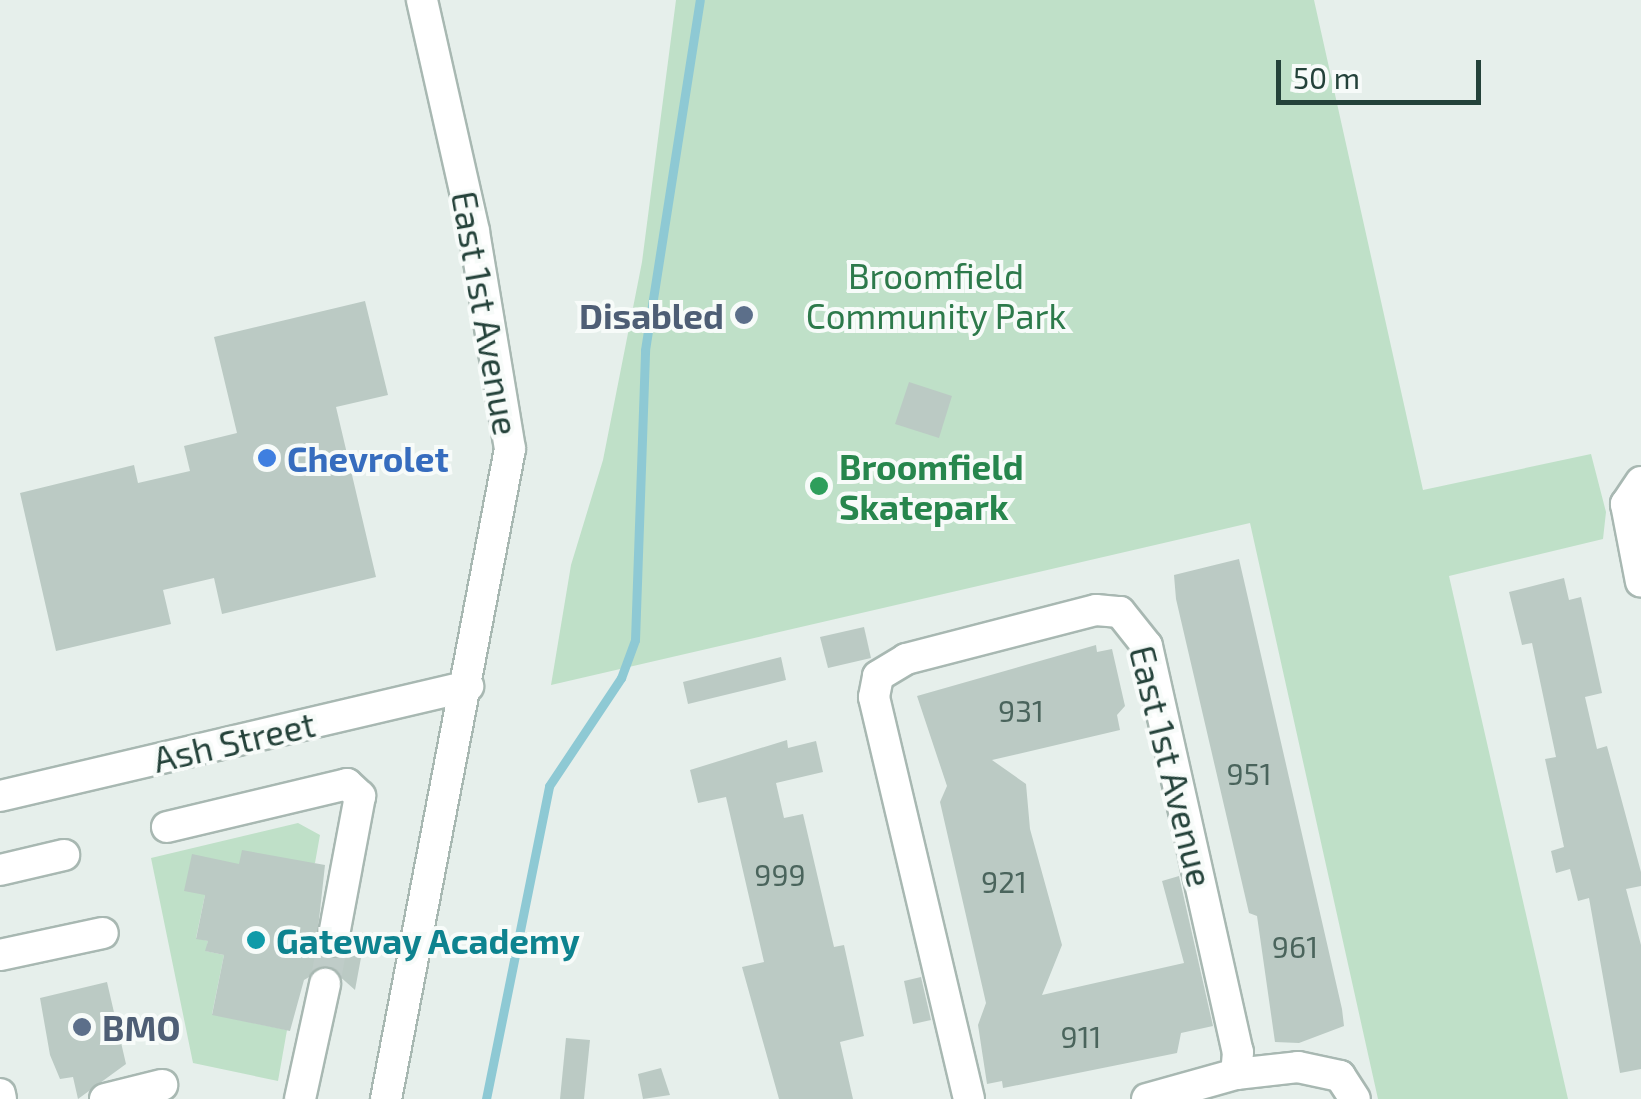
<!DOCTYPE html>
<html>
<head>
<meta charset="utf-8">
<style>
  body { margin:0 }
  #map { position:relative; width:1641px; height:1099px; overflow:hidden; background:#e6efeb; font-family:"Exo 2",sans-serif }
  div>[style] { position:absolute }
  .green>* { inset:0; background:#bfe0c8 }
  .stream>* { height:9px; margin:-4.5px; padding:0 4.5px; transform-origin:4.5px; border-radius:4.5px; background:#8ec9d4 }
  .building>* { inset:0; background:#bbcac4 }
  .minor-tunnel>* { height:30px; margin-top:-15px; transform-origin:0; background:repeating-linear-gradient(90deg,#bfccc8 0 30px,transparent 0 45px) }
  .roads { filter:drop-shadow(2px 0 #a8b8b2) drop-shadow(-2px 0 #a8b8b2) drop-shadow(0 2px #a8b8b2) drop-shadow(0 -2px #a8b8b2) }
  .minor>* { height:30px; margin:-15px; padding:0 15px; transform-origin:15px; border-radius:15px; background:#fff }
  .dots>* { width:28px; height:28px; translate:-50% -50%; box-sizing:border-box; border:5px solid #f7fbf9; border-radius:50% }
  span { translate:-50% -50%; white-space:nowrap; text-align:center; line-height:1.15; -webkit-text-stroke:8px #f7fbf9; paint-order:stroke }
  .number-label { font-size:30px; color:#4a645c }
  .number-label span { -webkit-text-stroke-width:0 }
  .park-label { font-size:35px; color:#2d7a4b }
  .street-label { font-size:35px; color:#24423a }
  .service-label { font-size:35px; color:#4e5e75; font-weight:700 }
  .right { translate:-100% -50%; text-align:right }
  .left { translate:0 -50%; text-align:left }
  .shop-label { font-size:35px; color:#366cbe; font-weight:700 }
  .leisure-label { font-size:35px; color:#27864d; font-weight:700 }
  .culture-label { font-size:35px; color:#0d838f; font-weight:700 }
  .scale { position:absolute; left:1276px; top:60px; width:205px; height:45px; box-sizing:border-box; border:5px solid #24423a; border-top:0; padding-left:12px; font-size:30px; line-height:35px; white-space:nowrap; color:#24423a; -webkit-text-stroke:8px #f7fbf9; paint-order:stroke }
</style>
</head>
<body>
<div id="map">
  <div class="green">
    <div style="clip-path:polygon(676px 0,1314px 0,1423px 490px,1591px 454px,1606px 512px,1603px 539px,1449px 576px,1568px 1099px,1378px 1099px,1250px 523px,551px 685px,571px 565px,603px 460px,642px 262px)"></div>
    <div style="clip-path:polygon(298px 823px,320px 835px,315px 863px,239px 864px,205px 895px,196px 938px,208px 941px,206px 951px,224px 955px,212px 1014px,287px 1030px,278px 1081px,193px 1063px,151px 858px)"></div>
  </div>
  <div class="stream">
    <div style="left:486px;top:1099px;width:319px;rotate:-78.6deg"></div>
    <div style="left:549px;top:786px;width:130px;rotate:-56.3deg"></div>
    <div style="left:621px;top:678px;width:40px;rotate:-69.8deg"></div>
    <div style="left:635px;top:640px;width:290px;rotate:-88deg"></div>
    <div style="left:645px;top:350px;width:354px;rotate:-81.1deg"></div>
  </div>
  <div class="building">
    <div style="clip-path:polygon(365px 301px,388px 395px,336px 407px,376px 577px,222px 614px,214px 578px,163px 590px,171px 624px,56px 651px,20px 493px,134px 465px,138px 483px,190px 471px,184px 446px,237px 433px,214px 337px)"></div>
    <div style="clip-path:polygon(909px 382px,952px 396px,939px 438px,895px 424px)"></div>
    <div style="clip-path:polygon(1239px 559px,1342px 1009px,1344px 1026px,1299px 1043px,1275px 1042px,1257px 916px,1249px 913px,1176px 599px,1174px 575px)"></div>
    <div style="clip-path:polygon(1564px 578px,1569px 600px,1581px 597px,1602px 693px,1585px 697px,1597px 749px,1607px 746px,1641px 872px,1641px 886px,1626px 889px,1641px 945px,1641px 1069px,1620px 1073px,1589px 898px,1578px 901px,1570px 869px,1556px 873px,1551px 851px,1564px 847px,1545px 759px,1556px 757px,1532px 643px,1522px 645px,1509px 592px)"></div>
    <div style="clip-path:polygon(864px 627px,871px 658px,828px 668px,820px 637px)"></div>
    <div style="clip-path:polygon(1096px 645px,1097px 652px,1112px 649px,1125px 706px,1117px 715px,1120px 730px,992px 760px,1026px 784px,1030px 829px,1062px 945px,1042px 995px,1184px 963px,1162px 881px,1179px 876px,1213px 1026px,1181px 1033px,1177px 1053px,1003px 1088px,1002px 1081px,987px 1084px,978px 1025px,986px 1003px,940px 802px,947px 786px,917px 696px)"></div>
    <div style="clip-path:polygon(781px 657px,786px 680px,688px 704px,683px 682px)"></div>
    <div style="clip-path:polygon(787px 740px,788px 748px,816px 741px,823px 772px,776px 783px,784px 818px,803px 814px,834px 947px,844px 945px,864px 1036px,840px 1042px,853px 1099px,779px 1099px,742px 967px,764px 962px,726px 797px,698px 803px,690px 770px)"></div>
    <div style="clip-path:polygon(242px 850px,325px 865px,316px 947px,331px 958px,351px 944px,363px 947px,355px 990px,328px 966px,304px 980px,290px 1031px,212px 1015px,224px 955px,205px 951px,208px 941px,196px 939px,205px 895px,184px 891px,192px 854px,239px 864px)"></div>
    <div style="clip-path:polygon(921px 977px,931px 1020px,913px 1024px,904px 981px)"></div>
    <div style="clip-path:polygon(107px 982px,126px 1064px,78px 1099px,73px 1077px,60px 1079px,50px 1055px,40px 998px)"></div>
    <div style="clip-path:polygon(566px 1038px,590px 1040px,584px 1099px,560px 1099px)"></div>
    <div style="clip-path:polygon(661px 1068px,670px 1095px,643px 1099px,638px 1074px)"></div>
  </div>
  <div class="minor-tunnel">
    <div style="left:325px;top:984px;width:45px;rotate:-79.7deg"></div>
  </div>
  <div class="roads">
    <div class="minor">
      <div style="left:1641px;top:482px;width:27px;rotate:124deg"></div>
      <div style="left:1626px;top:504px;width:79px;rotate:79.1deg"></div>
      <div style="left:0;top:796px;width:481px;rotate:-13.2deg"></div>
      <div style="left:167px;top:827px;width:185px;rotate:-13.4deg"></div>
      <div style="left:347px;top:784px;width:18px;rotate:43deg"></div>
      <div style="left:360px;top:796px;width:147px;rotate:100.6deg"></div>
      <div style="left:0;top:870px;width:66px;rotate:-13.2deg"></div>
      <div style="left:0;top:955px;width:105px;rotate:-12.1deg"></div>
      <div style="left:0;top:1094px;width:5px;rotate:79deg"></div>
      <div style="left:105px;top:1099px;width:59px;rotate:-13.8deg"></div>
      <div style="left:300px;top:1099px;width:118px;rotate:-77.7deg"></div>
      <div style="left:386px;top:1099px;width:662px;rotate:-79.2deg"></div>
      <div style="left:510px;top:449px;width:221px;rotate:-99.4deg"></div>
      <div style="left:474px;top:231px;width:237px;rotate:-102.7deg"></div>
      <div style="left:969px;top:1099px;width:413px;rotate:-103.3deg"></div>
      <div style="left:874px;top:697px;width:21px;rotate:-79deg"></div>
      <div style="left:878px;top:676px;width:33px;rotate:-31deg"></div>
      <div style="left:906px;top:659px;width:196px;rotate:-14.5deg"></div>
      <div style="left:1096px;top:610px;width:24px;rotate:5deg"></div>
      <div style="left:1120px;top:612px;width:43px;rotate:51.5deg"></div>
      <div style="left:1147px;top:646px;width:416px;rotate:77.4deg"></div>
      <div style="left:1238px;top:1052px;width:22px;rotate:95deg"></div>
      <div style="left:1147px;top:1099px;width:92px;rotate:-15.7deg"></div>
      <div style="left:1236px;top:1074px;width:62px;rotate:-6.4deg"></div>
      <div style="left:1298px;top:1067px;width:43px;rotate:12.1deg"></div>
      <div style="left:1340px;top:1076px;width:27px;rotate:57deg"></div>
    </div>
  </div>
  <div class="dots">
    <div style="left:744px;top:315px;background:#5c6f8a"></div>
    <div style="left:267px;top:458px;background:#3f7fe0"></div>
    <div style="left:819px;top:486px;background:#2e9e5b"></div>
    <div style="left:256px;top:940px;background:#0f9aa8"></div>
    <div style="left:82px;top:1027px;background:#5c6f8a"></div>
  </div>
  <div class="number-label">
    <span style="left:1021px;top:710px">931</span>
    <span style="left:1249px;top:773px">951</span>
    <span style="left:780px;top:874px">999</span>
    <span style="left:1004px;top:881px">921</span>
    <span style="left:1295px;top:946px">961</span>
    <span style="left:1081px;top:1036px">911</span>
  </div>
  <div class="park-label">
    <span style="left:936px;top:295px">Broomfield<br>Community Park</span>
  </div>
  <div class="street-label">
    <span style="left:486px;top:313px;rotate:80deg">East 1st Avenue</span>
    <span style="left:234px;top:741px;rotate:-13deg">Ash Street</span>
    <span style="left:1172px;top:766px;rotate:76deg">East 1st Avenue</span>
  </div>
  <div class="service-label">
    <span class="right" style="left:724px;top:315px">Disabled</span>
    <span class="left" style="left:102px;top:1027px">BMO</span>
  </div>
  <div class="shop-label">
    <span class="left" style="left:287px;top:458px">Chevrolet</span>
  </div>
  <div class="leisure-label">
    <span class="left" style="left:839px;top:486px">Broomfield<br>Skatepark</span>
  </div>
  <div class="culture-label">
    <span class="left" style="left:276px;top:940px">Gateway Academy</span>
  </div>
  <div class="scale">50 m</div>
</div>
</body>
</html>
